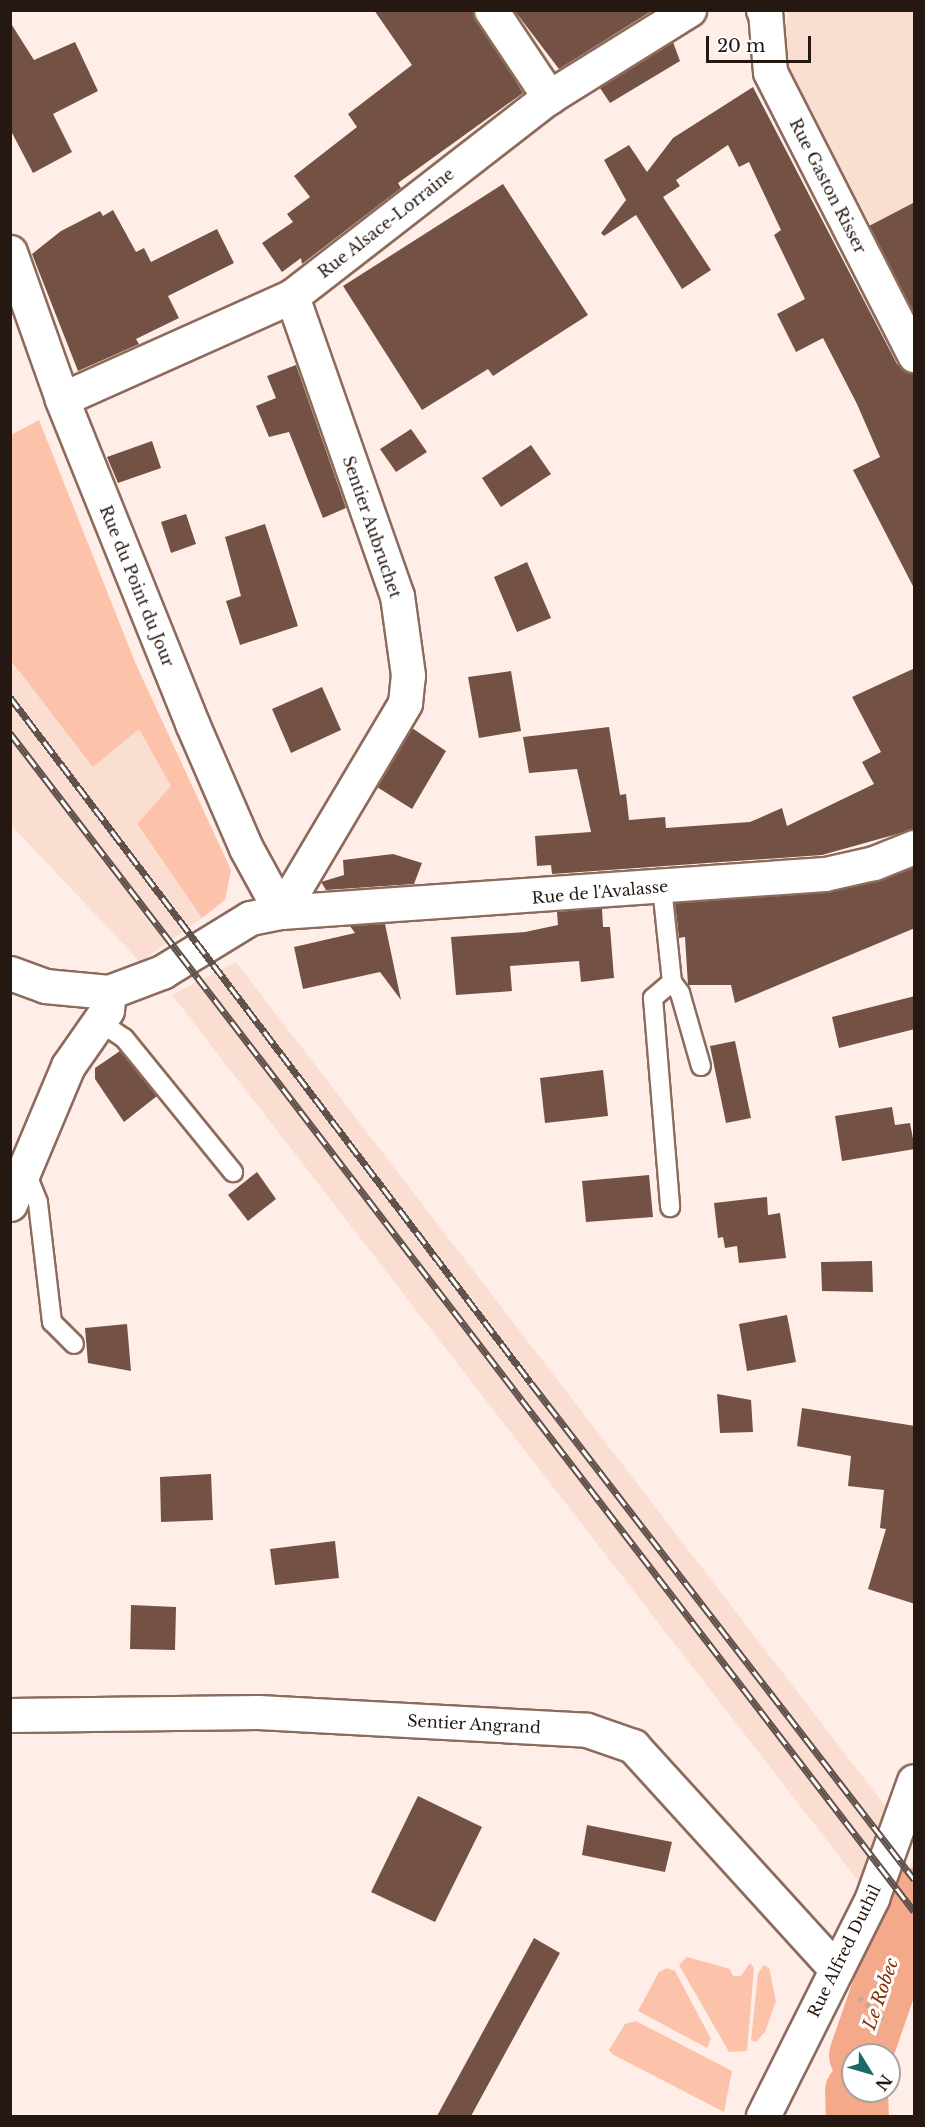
<!DOCTYPE html>
<html>
<head>
<meta charset="utf-8">
<style>
  body { margin:0 }
  #map { position:relative; width:925px; height:2127px; overflow:hidden; background:#feeee7; font-family:"Libre Baskerville",serif }
  div>[style] { position:absolute }
  .built>* { inset:0; background:#fbded2 }
  .green>* { inset:0; background:#fcc2aa }
  .river>* { height:63px; margin:-31.5px; padding:0 31.5px; transform-origin:31.5px; border-radius:31.5px; background:#f3a98a }
  .building>* { inset:0; background:#735245 }
  .path>* { height:4px; margin-top:-2px; transform-origin:0; background:repeating-linear-gradient(90deg,#b9a9a3 0 4.5px,transparent 0 9px) }
  .roads { filter:drop-shadow(2px 0 #8d6b5c) drop-shadow(-2px 0 #8d6b5c) drop-shadow(0 2px #8d6b5c) drop-shadow(0 -2px #8d6b5c) }
  .service>* { height:18px; margin:-9px; padding:0 9px; transform-origin:9px; border-radius:9px; background:#fff }
  .minor>* { height:33px; margin:-16.5px; padding:0 16.5px; transform-origin:16.5px; border-radius:16.5px; background:#fff }
  .tertiary>* { height:33px; margin:-16.5px; padding:0 16.5px; transform-origin:16.5px; border-radius:16.5px; background:#fff }
  .secondary>* { height:33px; margin:-16.5px; padding:0 16.5px; transform-origin:16.5px; border-radius:16.5px; background:#fff }
  .rail>* { height:7px; margin-top:-3.5px; transform-origin:0; background:repeating-linear-gradient(90deg,#fff 0 14px,#60514b 0 28px); box-sizing:border-box; border-block:2px solid #60514b }
  span { translate:-50% -50%; white-space:nowrap; text-align:center; line-height:1.15; -webkit-text-stroke:6px #fff; paint-order:stroke }
  .street-label { font-size:16px; color:#251711 }
  .water-label { font-size:18px; color:#823202; font-style:italic }
  .frame { position:absolute; inset:0; border:12px solid #251711; pointer-events:none }
  .north { position:absolute; left:841px; top:2043px; width:60px; height:60px; box-sizing:border-box; background:#fff; border:2px solid #a8a2a0; border-radius:50%; rotate:127deg; font-size:16px; font-weight:700; line-height:24px; text-align:center; color:#251711 }
  .north::after { content:''; display:block; margin:auto; width:21px; height:27px; background:#1c6968; clip-path:polygon(50% 0,100% 100%,50% 72%,0 100%) }
  .scale { position:absolute; left:706px; top:36px; width:105px; height:27px; box-sizing:border-box; border:3px solid #251711; border-top:0; padding-left:8px; font-size:18px; line-height:21px; white-space:nowrap; color:#251711; -webkit-text-stroke:4px #fff; paint-order:stroke }
</style>
</head>
<body>
<div id="map">
  <div class="built">
    <div style="clip-path:polygon(789px 11px,914px 11px,914px 302px,783px 69px,780px 48px)"></div>
    <div style="clip-path:polygon(10px 661px,93px 766px,139px 728px,172px 786px,137px 825px,202px 918px,140px 962px,11px 825px)"></div>
    <div style="clip-path:polygon(236px 962px,886px 1807px,859px 1882px,172px 995px)"></div>
    <div style="clip-path:polygon(914px 1858px,914px 1951px,887px 1916px)"></div>
  </div>
  <div class="green">
    <div style="clip-path:polygon(39px 420px,135px 662px,231px 870px,225px 900px,202px 918px,137px 824px,171px 786px,139px 729px,93px 767px,11px 661px,11px 435px)"></div>
    <div style="clip-path:polygon(687px 1957px,730px 1969px,733px 1976px,741px 1976px,750px 1963px,754px 1968px,747px 2051px,729px 2052px,679px 1965px)"></div>
    <div style="clip-path:polygon(764px 1965px,769px 1968px,776px 2001px,765px 2032px,756px 2042px,751px 2040px,758px 1973px)"></div>
    <div style="clip-path:polygon(667px 1968px,675px 1971px,711px 2039px,707px 2048px,638px 2011px,659px 1972px)"></div>
    <div style="clip-path:polygon(636px 2021px,732px 2071px,724px 2112px,612px 2054px,609px 2050px,625px 2024px)"></div>
  </div>
  <div class="river">
    <div style="left:860px;top:2055px;width:165px;rotate:-70.9deg"></div>
    <div style="left:856px;top:2091px;width:25px;rotate:88deg"></div>
  </div>
  <div class="building">
    <div style="clip-path:polygon(374px 10px,472px 10px,523px 93px,398px 183px,401px 188px,302px 264px,301px 258px,282px 272px,262px 243px,293px 222px,287px 214px,310px 197px,294px 176px,357px 127px,348px 114px,412px 65px)"></div>
    <div style="clip-path:polygon(514px 10px,653px 10px,559px 69px)"></div>
    <div style="clip-path:polygon(10px 22px,34px 60px,75px 42px,98px 91px,53px 114px,72px 152px,33px 173px,10px 129px)"></div>
    <div style="clip-path:polygon(673px 42px,680px 61px,610px 103px,600px 88px)"></div>
    <div style="clip-path:polygon(753px 87px,897px 364px,915px 373px,915px 590px,853px 470px,880px 457px,857px 404px,823px 338px,796px 352px,777px 314px,805px 299px,774px 235px,781px 230px,749px 162px,739px 167px,728px 145px,676px 180px,680px 186px,663px 197px,711px 270px,682px 289px,636px 215px,604px 236px,601px 233px,626px 200px,604px 160px,629px 145px,647px 172px,673px 138px)"></div>
    <div style="clip-path:polygon(503px 184px,588px 315px,493px 376px,488px 369px,422px 410px,343px 286px)"></div>
    <div style="clip-path:polygon(915px 202px,915px 315px,869px 226px)"></div>
    <div style="clip-path:polygon(113px 210px,136px 252px,144px 248px,151px 262px,217px 229px,234px 263px,168px 296px,179px 318px,136px 339px,139px 344px,78px 371px,32px 254px,61px 231px,100px 211px,103px 216px)"></div>
    <div style="clip-path:polygon(296px 365px,346px 508px,323px 518px,289px 432px,269px 437px,256px 406px,276px 398px,267px 376px)"></div>
    <div style="clip-path:polygon(411px 429px,427px 452px,396px 472px,380px 449px)"></div>
    <div style="clip-path:polygon(152px 441px,161px 468px,118px 483px,107px 457px)"></div>
    <div style="clip-path:polygon(531px 445px,551px 474px,501px 507px,482px 478px)"></div>
    <div style="clip-path:polygon(186px 514px,196px 544px,171px 553px,161px 522px)"></div>
    <div style="clip-path:polygon(265px 524px,298px 626px,240px 645px,226px 601px,241px 596px,225px 537px)"></div>
    <div style="clip-path:polygon(527px 562px,551px 618px,517px 632px,494px 577px)"></div>
    <div style="clip-path:polygon(915px 668px,915px 829px,822px 855px,552px 874px,551px 865px,537px 866px,535px 836px,591px 832px,577px 769px,529px 773px,523px 737px,609px 727px,620px 795px,626px 794px,629px 820px,665px 817px,666px 828px,750px 822px,782px 808px,787px 826px,874px 784px,862px 762px,881px 752px,852px 697px)"></div>
    <div style="clip-path:polygon(511px 671px,521px 731px,479px 738px,468px 677px)"></div>
    <div style="clip-path:polygon(322px 687px,341px 730px,291px 753px,272px 709px)"></div>
    <div style="clip-path:polygon(412px 728px,446px 751px,412px 809px,377px 787px)"></div>
    <div style="clip-path:polygon(393px 854px,422px 863px,414px 884px,326px 890px,321px 882px,344px 875px,343px 860px)"></div>
    <div style="clip-path:polygon(915px 867px,915px 928px,735px 1003px,731px 985px,688px 985px,685px 937px,679px 938px,675px 903px,829px 892px)"></div>
    <div style="clip-path:polygon(602px 908px,603px 927px,610px 927px,614px 978px,581px 982px,579px 961px,510px 966px,512px 991px,456px 995px,451px 937px,525px 932px,558px 925px,557px 912px)"></div>
    <div style="clip-path:polygon(385px 924px,401px 1000px,380px 972px,303px 989px,294px 947px,355px 933px,350px 926px)"></div>
    <div style="clip-path:polygon(915px 996px,915px 1029px,839px 1048px,832px 1017px)"></div>
    <div style="clip-path:polygon(735px 1041px,751px 1118px,726px 1123px,710px 1046px)"></div>
    <div style="clip-path:polygon(120px 1051px,157px 1096px,124px 1122px,95px 1079px,95px 1068px)"></div>
    <div style="clip-path:polygon(603px 1070px,608px 1116px,545px 1123px,540px 1078px)"></div>
    <div style="clip-path:polygon(892px 1107px,895px 1125px,910px 1123px,915px 1149px,842px 1161px,835px 1116px)"></div>
    <div style="clip-path:polygon(257px 1172px,276px 1199px,248px 1221px,228px 1195px)"></div>
    <div style="clip-path:polygon(649px 1175px,653px 1217px,586px 1222px,582px 1181px)"></div>
    <div style="clip-path:polygon(767px 1197px,768px 1215px,780px 1213px,786px 1258px,739px 1263px,737px 1246px,725px 1248px,723px 1237px,718px 1238px,714px 1203px)"></div>
    <div style="clip-path:polygon(872px 1261px,873px 1292px,822px 1291px,821px 1262px)"></div>
    <div style="clip-path:polygon(787px 1315px,796px 1362px,747px 1371px,739px 1324px)"></div>
    <div style="clip-path:polygon(127px 1324px,131px 1371px,88px 1363px,85px 1328px)"></div>
    <div style="clip-path:polygon(717px 1394px,751px 1400px,753px 1432px,720px 1433px)"></div>
    <div style="clip-path:polygon(802px 1408px,915px 1426px,915px 1604px,868px 1589px,886px 1529px,880px 1528px,884px 1490px,848px 1486px,851px 1456px,797px 1446px)"></div>
    <div style="clip-path:polygon(211px 1474px,213px 1520px,161px 1522px,160px 1477px)"></div>
    <div style="clip-path:polygon(335px 1541px,339px 1578px,275px 1585px,270px 1549px)"></div>
    <div style="clip-path:polygon(131px 1605px,176px 1607px,175px 1650px,130px 1649px)"></div>
    <div style="clip-path:polygon(418px 1796px,482px 1827px,435px 1922px,371px 1892px)"></div>
    <div style="clip-path:polygon(587px 1825px,672px 1842px,665px 1872px,582px 1855px)"></div>
    <div style="clip-path:polygon(534px 1938px,560px 1953px,471px 2116px,437px 2116px)"></div>
  </div>
  <div class="path">
    <div style="left:859px;top:1998px;width:37px;rotate:41deg"></div>
  </div>
  <div class="roads">
    <div class="service">
      <div style="left:662px;top:887px;width:96px;rotate:84deg"></div>
      <div style="left:672px;top:982px;width:25px;rotate:140deg"></div>
      <div style="left:653px;top:998px;width:210px;rotate:85.3deg"></div>
      <div style="left:672px;top:982px;width:14px;rotate:54deg"></div>
      <div style="left:680px;top:993px;width:76px;rotate:74deg"></div>
      <div style="left:100px;top:1022px;width:29px;rotate:34deg"></div>
      <div style="left:124px;top:1038px;width:173px;rotate:50.9deg"></div>
      <div style="left:25px;top:1170px;width:35px;rotate:68deg"></div>
      <div style="left:38px;top:1203px;width:120px;rotate:83.3deg"></div>
      <div style="left:52px;top:1322px;width:31px;rotate:45deg"></div>
    </div>
    <div class="minor">
      <div style="left:491px;top:10px;width:105px;rotate:56.3deg"></div>
      <div style="left:765px;top:11px;width:61px;rotate:85.3deg"></div>
      <div style="left:770px;top:72px;width:318px;rotate:63deg"></div>
      <div style="left:281px;top:912px;width:243px;rotate:-59.3deg"></div>
      <div style="left:405px;top:703px;width:28px;rotate:-84deg"></div>
      <div style="left:408px;top:675px;width:80px;rotate:-97.9deg"></div>
      <div style="left:397px;top:596px;width:318px;rotate:-109.3deg"></div>
      <div style="left:10px;top:1204px;width:150px;rotate:-67.2deg"></div>
      <div style="left:68px;top:1066px;width:68px;rotate:-55.1deg"></div>
      <div style="left:107px;top:1010px;width:18px;rotate:-84deg"></div>
      <div style="left:10px;top:1715px;width:248px;rotate:-0.7deg"></div>
      <div style="left:258px;top:1712px;width:329px;rotate:3.1deg"></div>
      <div style="left:587px;top:1730px;width:49px;rotate:19.2deg"></div>
      <div style="left:633px;top:1746px;width:302px;rotate:47.7deg"></div>
      <div style="left:763px;top:2116px;width:244px;rotate:-63.4deg"></div>
      <div style="left:872px;top:1898px;width:124px;rotate:-70.3deg"></div>
    </div>
    <div class="tertiary">
      <div style="left:10px;top:252px;width:156px;rotate:70.5deg"></div>
    </div>
    <div class="secondary">
      <div style="left:763px;top:10px;width:2px"></div>
      <div style="left:281px;top:912px;width:73px;rotate:-118.7deg"></div>
      <div style="left:246px;top:848px;width:136px;rotate:-113.4deg"></div>
      <div style="left:192px;top:723px;width:349px;rotate:-111.9deg"></div>
      <div style="left:62px;top:399px;width:252px;rotate:-24.1deg"></div>
      <div style="left:292px;top:296px;width:325px;rotate:-37.8deg"></div>
      <div style="left:549px;top:97px;width:165px;rotate:-31.9deg"></div>
      <div style="left:10px;top:973px;width:37px;rotate:20deg"></div>
      <div style="left:45px;top:986px;width:64px;rotate:5.4deg"></div>
      <div style="left:109px;top:992px;width:57px;rotate:-20.7deg"></div>
      <div style="left:162px;top:972px;width:103px;rotate:-31.5deg"></div>
      <div style="left:250px;top:918px;width:32px;rotate:-11deg"></div>
      <div style="left:281px;top:912px;width:545px;rotate:-4deg"></div>
      <div style="left:825px;top:874px;width:50px;rotate:-12.7deg"></div>
      <div style="left:874px;top:863px;width:43px;rotate:-21.8deg"></div>
    </div>
  </div>
  <div class="rail">
    <div style="left:10px;top:697px;width:861px;rotate:52.78deg"></div>
    <div style="left:531px;top:1383px;width:627px;rotate:52.33deg"></div>
    <div style="left:10px;top:733px;width:1485px;rotate:52.5deg"></div>
  </div>
  <div class="street-label">
    <span style="left:828px;top:186px;rotate:63deg">Rue Gaston Risser</span>
    <span style="left:386px;top:223px;rotate:-38deg">Rue Alsace-Lorraine</span>
    <span style="left:372px;top:527px;rotate:71deg">Sentier Aubruchet</span>
    <span style="left:137px;top:586px;rotate:68deg">Rue du Point du Jour</span>
    <span style="left:600px;top:892px;rotate:-5deg">Rue de l'Avalasse</span>
    <span style="left:474px;top:1724px;rotate:3deg">Sentier Angrand</span>
    <span style="left:844px;top:1951px;rotate:-64deg">Rue Alfred Duthil</span>
  </div>
  <div class="water-label">
    <span style="left:881px;top:1994px;rotate:-71deg">Le Robec</span>
  </div>
  <div class="frame"></div>
  <div class="north">N</div>
  <div class="scale">20 m</div>
</div>
</body>
</html>
